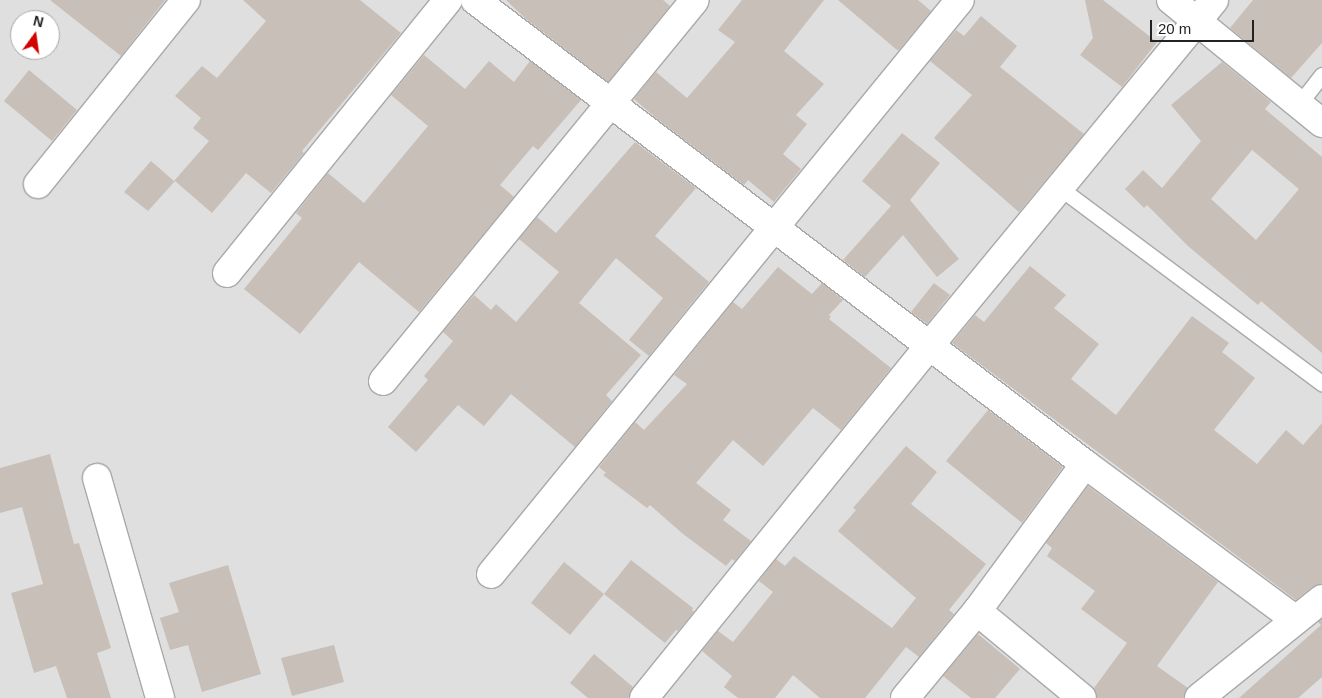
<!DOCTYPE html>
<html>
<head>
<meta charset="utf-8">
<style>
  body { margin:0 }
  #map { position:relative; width:1322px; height:698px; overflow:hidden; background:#f2efe9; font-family:Arial,sans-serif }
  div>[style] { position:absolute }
  .residential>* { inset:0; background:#e0dfdf }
  .building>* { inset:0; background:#c7bfb8 }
  .roads { filter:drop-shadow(1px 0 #a9a9a9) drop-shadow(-1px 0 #a9a9a9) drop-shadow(0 1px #a9a9a9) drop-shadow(0 -1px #a9a9a9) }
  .lane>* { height:15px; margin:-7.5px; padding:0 7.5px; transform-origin:7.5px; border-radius:7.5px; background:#fff }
  .street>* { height:28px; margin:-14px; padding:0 14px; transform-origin:14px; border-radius:14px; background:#fff }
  span { translate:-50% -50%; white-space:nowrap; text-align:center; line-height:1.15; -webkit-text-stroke:5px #fff; paint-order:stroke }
  .north { position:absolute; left:10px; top:10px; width:50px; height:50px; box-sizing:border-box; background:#fff; border:1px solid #a7a7a7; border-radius:50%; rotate:14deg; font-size:14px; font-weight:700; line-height:20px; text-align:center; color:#222 }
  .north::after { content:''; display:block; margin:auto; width:18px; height:22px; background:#d40000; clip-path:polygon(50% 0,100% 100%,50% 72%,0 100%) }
  .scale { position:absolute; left:1150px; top:20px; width:104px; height:22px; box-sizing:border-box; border:2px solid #222; border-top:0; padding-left:6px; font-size:15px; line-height:18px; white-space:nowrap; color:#222; -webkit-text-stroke:4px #fff; paint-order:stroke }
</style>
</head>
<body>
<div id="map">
  <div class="residential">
    <div style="clip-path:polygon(evenodd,0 0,1322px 0,1322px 698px,0 698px,0 0,20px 20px,50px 20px,50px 50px,20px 50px,20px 20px)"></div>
  </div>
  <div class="building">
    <div style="clip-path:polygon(50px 0,165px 0,121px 56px)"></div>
    <div style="clip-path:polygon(243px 0,360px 0,401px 33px,302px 151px,304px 153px,271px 193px,246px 173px,212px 213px,175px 181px,148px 211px,124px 192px,151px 161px,174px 181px,209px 141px,193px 128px,201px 118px,175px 96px,202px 66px,217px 78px,266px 21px)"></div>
    <div style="clip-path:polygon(506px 0,663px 0,670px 6px,608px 82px,526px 19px)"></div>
    <div style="clip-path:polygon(742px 0,824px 0,784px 51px,824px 84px,796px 115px,807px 124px,783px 154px,801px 169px,774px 202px,748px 180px,744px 185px,656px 118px,634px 99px,656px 72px,687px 98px,735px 42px,718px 30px)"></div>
    <div style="clip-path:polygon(838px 0,918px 0,931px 11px,899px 50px,897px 50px)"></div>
    <div style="clip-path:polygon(1085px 0,1103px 0,1157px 42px,1122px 87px,1080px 55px,1093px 38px)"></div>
    <div style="clip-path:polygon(1253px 0,1322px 0,1322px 43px,1291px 78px,1230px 28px)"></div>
    <div style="clip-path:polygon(981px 16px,1017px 46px,1000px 67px,1084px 134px,1019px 212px,934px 138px,972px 95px,930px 61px,956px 30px,964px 36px)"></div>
    <div style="clip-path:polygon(424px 55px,465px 89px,489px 61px,514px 82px,530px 61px,581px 100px,538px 150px,533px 146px,500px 185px,514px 197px,419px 312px,359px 262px,300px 334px,244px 289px,302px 218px,296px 213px,328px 173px,364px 203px,428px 126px,391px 95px)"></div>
    <div style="clip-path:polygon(evenodd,1222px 62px,1271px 102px,1265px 109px,1322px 157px,1322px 353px,1261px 301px,1258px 305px,1188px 246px,1147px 205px,1151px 201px,1144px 208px,1125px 189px,1143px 170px,1162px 188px,1201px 141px,1171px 105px,1222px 62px,1252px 150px,1299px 189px,1256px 240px,1211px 199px,1252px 150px)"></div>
    <div style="clip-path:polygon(29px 70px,77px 110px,52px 141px,4px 101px)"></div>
    <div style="clip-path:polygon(902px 133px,940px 163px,910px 200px,959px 259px,937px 277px,903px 235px,865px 277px,843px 260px,891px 206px,862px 181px)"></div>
    <div style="clip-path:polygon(635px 142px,696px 188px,655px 236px,709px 282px,649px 356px,629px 340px,663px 298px,616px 258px,579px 303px,641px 355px,606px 395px,612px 401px,575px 447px,511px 394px,484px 426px,458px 405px,416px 452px,388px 427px,428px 380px,424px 376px,453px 341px,443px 332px,474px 295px,491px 310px,496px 304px,516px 322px,559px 272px,519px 239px,537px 217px,556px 233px)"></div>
    <div style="clip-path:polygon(1030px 266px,1066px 295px,1054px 308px,1099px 344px,1071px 379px,1116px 415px,1192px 316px,1229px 343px,1222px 352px,1255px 378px,1214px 430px,1257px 464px,1286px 430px,1303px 445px,1322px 423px,1322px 584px,1312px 587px,1296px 600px,952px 343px,975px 315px,984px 322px)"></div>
    <div style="clip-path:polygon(778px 267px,812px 294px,822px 283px,843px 300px,829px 315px,831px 317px,829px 319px,891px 368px,841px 430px,813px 408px,763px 466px,733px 440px,696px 483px,731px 510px,723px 520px,751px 541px,735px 561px,732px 559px,726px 566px,683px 534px,650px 505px,647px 508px,603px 475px,606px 473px,599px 467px,635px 422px,644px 430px,687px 384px,674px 375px,733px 302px,742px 309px)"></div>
    <div style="clip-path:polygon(934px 283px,950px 295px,927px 324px,911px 312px)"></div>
    <div style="clip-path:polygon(988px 410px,1063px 467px,1022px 523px,946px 461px)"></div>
    <div style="clip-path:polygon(906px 446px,937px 472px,911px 504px,986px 564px,949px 610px,954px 614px,919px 657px,906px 647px,865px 698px,820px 698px,793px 675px,775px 698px,738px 698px,724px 687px,732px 676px,702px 651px,718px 631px,733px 642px,773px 592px,759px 581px,776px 559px,785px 566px,794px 556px,892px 628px,916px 598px,838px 531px,856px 510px,853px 508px)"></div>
    <div style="clip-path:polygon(50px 454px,74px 544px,79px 543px,111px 648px,97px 653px,111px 698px,67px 698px,56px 666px,34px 673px,11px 593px,43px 584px,22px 507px,0 513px,0 468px)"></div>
    <div style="clip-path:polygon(1088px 486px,1218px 582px,1157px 666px,1188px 688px,1184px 698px,1097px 698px,1094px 688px,1127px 643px,1081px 609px,1095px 591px,1047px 556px,1052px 548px,1046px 543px)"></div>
    <div style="clip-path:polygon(631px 560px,693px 608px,692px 610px,694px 612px,678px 631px,676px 630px,665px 643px,604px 594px)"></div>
    <div style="clip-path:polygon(564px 562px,604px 594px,570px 635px,531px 603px)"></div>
    <div style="clip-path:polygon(228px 565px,261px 674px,202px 692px,188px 645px,170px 650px,160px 618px,179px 612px,169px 583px)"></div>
    <div style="clip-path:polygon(1322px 619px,1322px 677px,1298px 698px,1239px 698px,1321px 625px,1318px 622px)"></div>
    <div style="clip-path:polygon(978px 634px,1020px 669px,995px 698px,971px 698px,943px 676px)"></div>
    <div style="clip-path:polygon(334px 645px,344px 682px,292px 696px,281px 658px)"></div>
    <div style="clip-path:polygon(594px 654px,633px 687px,629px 698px,588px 698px,570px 683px)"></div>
  </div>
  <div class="roads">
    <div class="lane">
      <div style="left:1299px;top:104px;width:37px;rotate:-52deg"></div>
      <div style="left:1060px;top:188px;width:327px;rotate:36.7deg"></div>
    </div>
    <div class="street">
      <div style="left:475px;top:0;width:766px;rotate:37.26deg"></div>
      <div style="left:1085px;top:464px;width:262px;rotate:36.5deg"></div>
      <div style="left:1171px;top:0;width:195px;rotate:39.2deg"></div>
      <div style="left:38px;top:184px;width:236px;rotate:-51.2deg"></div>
      <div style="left:227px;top:273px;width:351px;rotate:-51deg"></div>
      <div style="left:383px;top:381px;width:492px;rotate:-50.7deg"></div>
      <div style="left:97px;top:478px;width:229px;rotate:74deg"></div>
      <div style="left:491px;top:574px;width:741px;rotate:-50.75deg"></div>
      <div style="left:977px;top:611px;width:136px;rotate:39.6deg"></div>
      <div style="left:644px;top:698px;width:453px;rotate:-51deg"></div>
      <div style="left:929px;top:346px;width:448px;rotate:-50.5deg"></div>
      <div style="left:905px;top:698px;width:113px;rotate:-50.4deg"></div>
      <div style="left:977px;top:611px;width:182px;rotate:-53.7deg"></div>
      <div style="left:1199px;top:698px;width:158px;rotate:-38.8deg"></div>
    </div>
  </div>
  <div class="north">N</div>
  <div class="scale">20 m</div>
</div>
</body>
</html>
